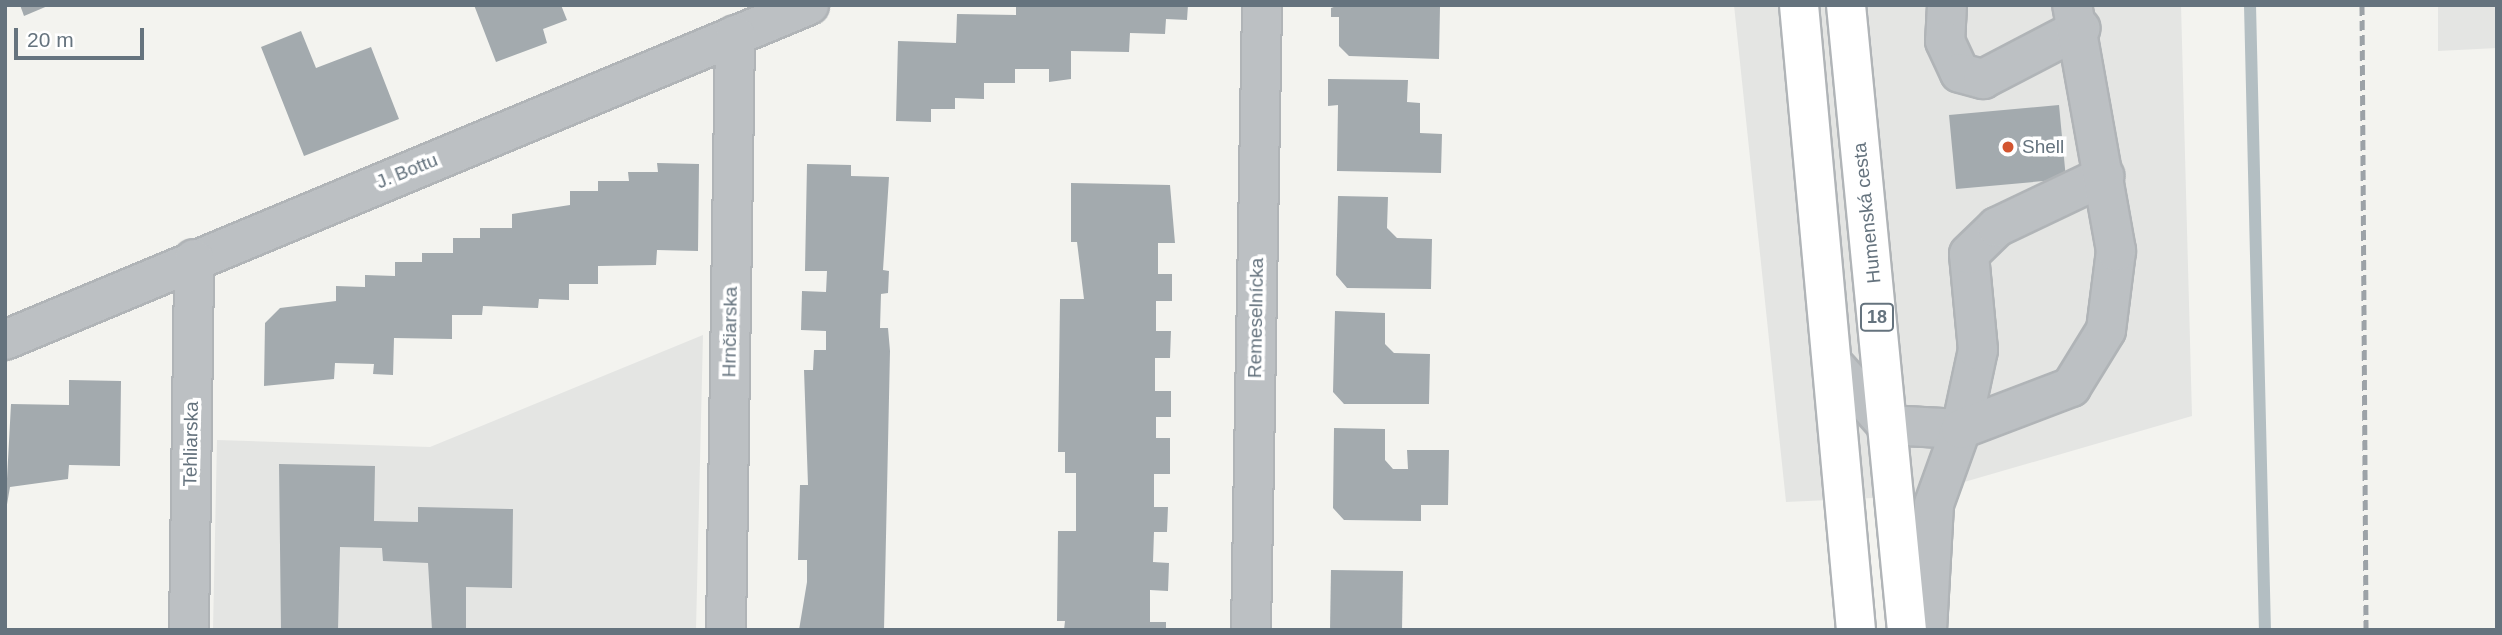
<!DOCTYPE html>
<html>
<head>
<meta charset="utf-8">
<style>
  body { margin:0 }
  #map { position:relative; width:2502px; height:635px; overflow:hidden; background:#f3f3ef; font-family:Arial,sans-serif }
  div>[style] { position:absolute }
  .built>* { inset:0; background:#e4e5e3 }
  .stream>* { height:12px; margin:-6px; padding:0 6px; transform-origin:6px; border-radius:6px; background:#b3bec2 }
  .building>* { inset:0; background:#a3aaae }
  .roads { filter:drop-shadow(2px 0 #b0b4b7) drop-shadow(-2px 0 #b0b4b7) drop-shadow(0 2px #b0b4b7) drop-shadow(0 -2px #b0b4b7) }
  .minor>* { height:38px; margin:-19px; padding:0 19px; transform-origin:19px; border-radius:19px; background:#bcc0c3 }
  .major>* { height:38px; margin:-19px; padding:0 19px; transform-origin:19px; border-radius:19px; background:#fff }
  .rail>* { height:5px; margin-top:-2.5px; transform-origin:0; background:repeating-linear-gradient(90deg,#9ca2a7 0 10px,transparent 0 15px) }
  .dots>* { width:19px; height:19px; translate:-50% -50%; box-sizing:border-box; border:4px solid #fff; border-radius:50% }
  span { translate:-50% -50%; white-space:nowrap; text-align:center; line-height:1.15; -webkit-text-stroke:7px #fff; paint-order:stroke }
  .shield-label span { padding:2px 5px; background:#fff; border:2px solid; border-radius:5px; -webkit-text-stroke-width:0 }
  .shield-label { font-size:18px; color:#65737e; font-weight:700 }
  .poi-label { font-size:19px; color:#65737e }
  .left { translate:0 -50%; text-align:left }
  .street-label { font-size:19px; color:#65737e }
  .frame { position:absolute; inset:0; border:7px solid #65737e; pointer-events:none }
  .scale { position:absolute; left:14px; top:28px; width:130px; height:32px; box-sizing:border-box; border:4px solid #65737e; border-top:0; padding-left:9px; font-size:21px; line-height:24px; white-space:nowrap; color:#65737e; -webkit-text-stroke:5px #fff; paint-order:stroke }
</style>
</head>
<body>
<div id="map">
  <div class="built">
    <div style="clip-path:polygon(1734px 5px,2181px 5px,2192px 416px,1916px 496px,1786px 502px)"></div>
    <div style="clip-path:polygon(2438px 5px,2497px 5px,2497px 48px,2438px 51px)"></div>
    <div style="clip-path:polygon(703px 335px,696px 630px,213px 630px,217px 440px,430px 447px)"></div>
  </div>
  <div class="stream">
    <div style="left:2250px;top:5px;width:625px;rotate:88.63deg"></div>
  </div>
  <div class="building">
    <div style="clip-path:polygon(20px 5px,50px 5px,24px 16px)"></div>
    <div style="clip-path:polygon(474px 5px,561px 5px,567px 20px,543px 29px,547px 43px,496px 62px)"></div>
    <div style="clip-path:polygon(1016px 5px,1188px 5px,1187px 20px,1166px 19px,1165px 34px,1130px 33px,1129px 52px,1071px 51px,1071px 79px,1049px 82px,1049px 69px,1015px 69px,1015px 83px,984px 83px,984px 99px,955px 98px,955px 109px,931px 109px,931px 122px,896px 121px,898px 41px,956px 43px,957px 14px,1016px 15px)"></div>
    <div style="clip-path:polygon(1339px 5px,1440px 7px,1439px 59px,1349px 56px,1339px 46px,1339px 17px,1331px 17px,1331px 8px)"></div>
    <div style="clip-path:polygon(301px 31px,316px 68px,371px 47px,399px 119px,304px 156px,261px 47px)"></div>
    <div style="clip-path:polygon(1328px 79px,1408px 80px,1407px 102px,1420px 103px,1420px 133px,1442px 134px,1441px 173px,1337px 171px,1338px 105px,1328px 106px)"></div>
    <div style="clip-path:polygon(2059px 105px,2066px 179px,1956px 189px,1949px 115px)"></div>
    <div style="clip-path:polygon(657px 163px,699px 164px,698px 251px,657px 250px,656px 265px,598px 266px,598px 284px,569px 284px,569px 300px,539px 299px,538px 308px,483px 306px,482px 315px,452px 315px,452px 339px,394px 338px,393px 375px,373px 374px,374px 364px,335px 363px,334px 379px,264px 386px,265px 323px,280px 308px,336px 301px,336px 286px,365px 287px,365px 275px,395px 276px,395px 262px,422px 262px,422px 253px,453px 253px,453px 238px,480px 238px,480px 228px,512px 228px,512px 214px,570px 205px,570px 191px,598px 191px,598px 181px,629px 181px,628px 172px,658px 172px)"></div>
    <div style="clip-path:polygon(807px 164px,851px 165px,851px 176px,889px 177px,883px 270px,889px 271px,888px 293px,881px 294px,880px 328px,888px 328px,890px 351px,884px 630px,799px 630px,807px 582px,807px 560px,798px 560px,800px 485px,808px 485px,804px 370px,813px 370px,814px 350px,826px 350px,826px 331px,801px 330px,802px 291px,826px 292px,827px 271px,805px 271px)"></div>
    <div style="clip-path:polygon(1071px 183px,1170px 185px,1175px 243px,1158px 243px,1158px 274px,1172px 274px,1172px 301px,1156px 301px,1156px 331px,1171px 331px,1170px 358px,1155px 358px,1155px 391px,1171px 391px,1171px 417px,1156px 417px,1156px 438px,1170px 438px,1170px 474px,1154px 474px,1154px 507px,1168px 507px,1167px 532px,1154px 532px,1153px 562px,1169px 563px,1168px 591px,1150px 590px,1150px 622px,1166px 622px,1166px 630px,1064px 630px,1065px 621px,1057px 621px,1058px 531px,1076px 531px,1076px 473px,1065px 473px,1065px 452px,1058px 452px,1060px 299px,1084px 299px,1077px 242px,1071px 242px)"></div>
    <div style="clip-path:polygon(1338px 196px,1388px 197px,1387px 228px,1397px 238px,1432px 239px,1431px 289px,1347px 288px,1336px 275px)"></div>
    <div style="clip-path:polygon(1335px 311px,1385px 313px,1385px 344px,1394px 353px,1430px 354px,1429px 404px,1344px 404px,1333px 392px)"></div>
    <div style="clip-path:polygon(69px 380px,121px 381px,120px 466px,69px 465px,68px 479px,10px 487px,5px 516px,11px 404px,69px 405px)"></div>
    <div style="clip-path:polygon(1334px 428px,1385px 429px,1385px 460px,1393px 469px,1408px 469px,1407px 450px,1449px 450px,1448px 505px,1421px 505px,1421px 521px,1344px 520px,1333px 508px)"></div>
    <div style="clip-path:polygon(279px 464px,375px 466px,374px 521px,418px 522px,418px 507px,513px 509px,512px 588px,466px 587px,466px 630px,432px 630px,428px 563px,383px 561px,382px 548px,340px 547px,338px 630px,281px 630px)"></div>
    <div style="clip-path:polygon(1331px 570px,1403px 571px,1402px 630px,1330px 630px)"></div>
  </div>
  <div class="roads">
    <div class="minor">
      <div style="left:1947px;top:5px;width:36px;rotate:93deg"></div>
      <div style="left:1945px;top:41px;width:35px;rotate:65deg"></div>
      <div style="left:1960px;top:73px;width:24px;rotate:15deg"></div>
      <div style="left:1983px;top:79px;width:110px;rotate:-27.5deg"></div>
      <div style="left:5px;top:340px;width:871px;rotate:-22.62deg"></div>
      <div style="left:1833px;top:364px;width:81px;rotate:48.5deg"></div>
      <div style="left:1887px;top:425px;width:74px;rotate:3.1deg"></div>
      <div style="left:1961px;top:429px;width:81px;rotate:-77.9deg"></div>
      <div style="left:1978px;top:350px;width:96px;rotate:-95.4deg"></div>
      <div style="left:1969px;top:254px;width:39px;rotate:-44deg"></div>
      <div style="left:1997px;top:227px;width:119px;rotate:-25.5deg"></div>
      <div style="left:189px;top:630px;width:371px;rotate:-89.2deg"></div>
      <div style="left:726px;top:630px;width:595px;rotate:-89.13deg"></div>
      <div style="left:1251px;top:630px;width:625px;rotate:-88.99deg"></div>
      <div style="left:1927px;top:630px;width:126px;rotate:-86.8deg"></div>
      <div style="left:1934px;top:504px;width:80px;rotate:-70.2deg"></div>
      <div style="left:1961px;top:429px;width:118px;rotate:-20.9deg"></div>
      <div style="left:2071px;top:387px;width:67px;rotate:-58.4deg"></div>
      <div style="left:2106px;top:330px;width:80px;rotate:-82.8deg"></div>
      <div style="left:2116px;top:251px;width:250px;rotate:-100.1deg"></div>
    </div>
    <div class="major">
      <div style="left:1799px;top:5px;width:628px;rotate:84.79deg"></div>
      <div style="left:1846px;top:5px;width:628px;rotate:84.43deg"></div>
    </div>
  </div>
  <div class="rail">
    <div style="left:2362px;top:5px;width:625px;rotate:89.63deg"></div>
  </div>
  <div class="dots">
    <div style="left:2008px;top:147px;background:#d35530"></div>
  </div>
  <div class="shield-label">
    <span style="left:1877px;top:317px">18</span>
  </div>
  <div class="poi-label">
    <span class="left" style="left:2022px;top:147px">Shell</span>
  </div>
  <div class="street-label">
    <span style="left:407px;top:171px;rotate:-22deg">J. Bottu</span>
    <span style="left:1867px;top:213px;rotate:-96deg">Humenská cesta</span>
    <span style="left:1256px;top:318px;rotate:-89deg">Remeselnícka</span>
    <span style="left:730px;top:332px;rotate:-89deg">Hrnčiarska</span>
    <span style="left:191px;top:444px;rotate:-89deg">Tehliarska</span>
  </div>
  <div class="frame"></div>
  <div class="scale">20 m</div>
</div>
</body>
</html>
